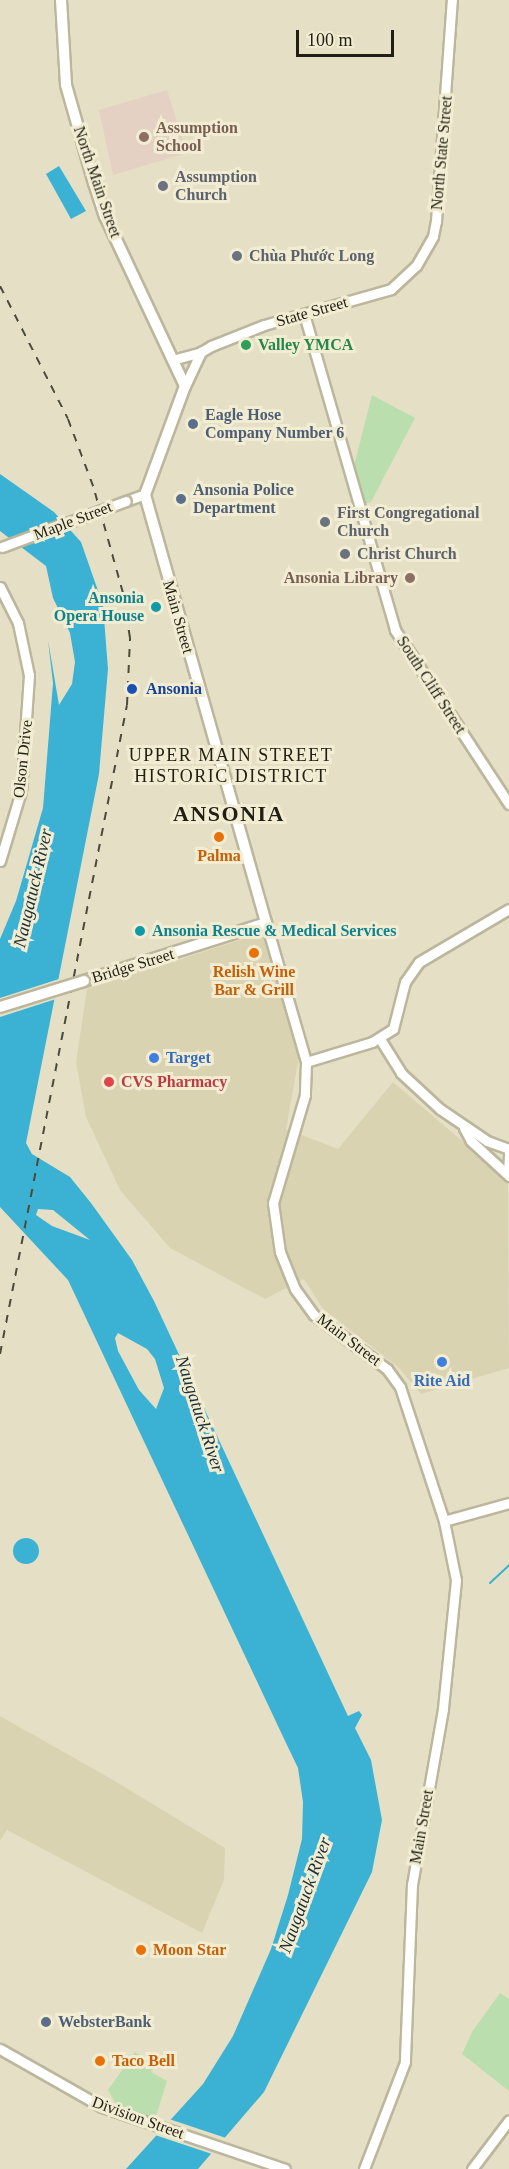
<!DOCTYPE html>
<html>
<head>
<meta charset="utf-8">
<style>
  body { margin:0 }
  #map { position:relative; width:509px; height:2169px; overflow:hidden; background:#e5e0c5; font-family:Georgia,serif }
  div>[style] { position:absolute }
  .built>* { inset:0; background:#dad3b2 }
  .education>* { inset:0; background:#e5d1c3 }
  .green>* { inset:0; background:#badeae }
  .water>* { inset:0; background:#3bb2d3 }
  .round { border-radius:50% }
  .pier>* { inset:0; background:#e5e0c5 }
  .stream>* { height:2px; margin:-1px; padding:0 1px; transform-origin:1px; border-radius:1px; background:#3bb2d3 }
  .roads { filter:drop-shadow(2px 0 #bbb69c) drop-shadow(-2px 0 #bbb69c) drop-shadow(0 2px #bbb69c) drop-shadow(0 -2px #bbb69c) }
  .secondary>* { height:9px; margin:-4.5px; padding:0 4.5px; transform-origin:4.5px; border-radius:4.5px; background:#fff }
  .primary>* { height:10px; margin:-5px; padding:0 5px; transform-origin:5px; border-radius:5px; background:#fff }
  .rail>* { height:2px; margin-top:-1px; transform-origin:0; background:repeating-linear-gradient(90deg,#4c4a3c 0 8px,transparent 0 16px) }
  .bridges { filter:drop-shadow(2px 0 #bbb69c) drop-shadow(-2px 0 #bbb69c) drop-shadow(0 2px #bbb69c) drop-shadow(0 -2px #bbb69c) }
  .secondary-bridge>* { height:9px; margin:-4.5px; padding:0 4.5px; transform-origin:4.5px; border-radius:4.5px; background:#fff }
  .primary-bridge>* { height:10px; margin:-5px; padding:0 5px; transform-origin:5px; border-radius:5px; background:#fff }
  .dots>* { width:16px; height:16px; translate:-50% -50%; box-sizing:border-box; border:3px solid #f2edd2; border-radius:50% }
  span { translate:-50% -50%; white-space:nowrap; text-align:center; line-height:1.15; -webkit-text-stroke:6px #f2edd2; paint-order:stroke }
  .education-label { font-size:16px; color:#785e54; font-weight:700 }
  .left { translate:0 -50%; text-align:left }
  .right { translate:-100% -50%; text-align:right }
  .street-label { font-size:16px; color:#211f15 }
  .worship-label { font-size:16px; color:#5b616d; font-weight:700 }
  .leisure-label { font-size:16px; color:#27864d; font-weight:700 }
  .service-label { font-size:16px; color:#4e5e75; font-weight:700 }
  .culture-label { font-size:16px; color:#0d838f; font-weight:700 }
  .transit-label { font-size:16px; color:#164399; font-weight:700 }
  .food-label { font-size:16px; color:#c56008; font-weight:700 }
  .shop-label { font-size:16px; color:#366cbe; font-weight:700 }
  .health-label { font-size:16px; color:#be3a42; font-weight:700 }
  .neighbourhood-label { font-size:18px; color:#211f15; letter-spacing:1.5px }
  .water-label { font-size:18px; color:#1b2f36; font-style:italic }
  .district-label { font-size:22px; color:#211f15; font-weight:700; letter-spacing:1.5px }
  .scale { position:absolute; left:296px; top:30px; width:98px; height:27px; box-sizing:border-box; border:3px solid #211f15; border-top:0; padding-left:8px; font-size:18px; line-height:21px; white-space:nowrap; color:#211f15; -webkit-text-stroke:4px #f2edd2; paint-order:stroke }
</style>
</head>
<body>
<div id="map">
  <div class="built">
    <div style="clip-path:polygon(262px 933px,299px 1057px,286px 1129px,338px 1149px,393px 1082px,508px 1180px,509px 1368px,421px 1394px,398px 1367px,323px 1309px,304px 1279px,265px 1299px,170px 1248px,120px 1190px,86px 1117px,76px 1062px,87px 989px)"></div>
    <div style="clip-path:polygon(0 1716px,115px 1781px,225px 1848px,224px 1880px,202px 1933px,7px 1830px,0 1841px)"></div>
  </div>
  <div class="education">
    <div style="clip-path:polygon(167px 90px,187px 153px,113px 175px,99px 110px)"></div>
  </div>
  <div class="green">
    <div style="clip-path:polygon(372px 395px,415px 418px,371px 502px,364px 504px,353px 470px)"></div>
    <div style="clip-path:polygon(500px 1993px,509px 1999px,509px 2091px,462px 2054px,472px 2032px)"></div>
    <div style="clip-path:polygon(135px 2052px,154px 2066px,151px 2072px,167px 2081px,155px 2119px,117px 2106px,108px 2090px)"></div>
  </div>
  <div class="water">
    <div style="clip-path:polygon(59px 166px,86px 211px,71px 219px,46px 174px)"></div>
    <div style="clip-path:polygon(evenodd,0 474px,54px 512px,81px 542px,103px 605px,108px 669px,99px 774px,26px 1143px,32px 1154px,70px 1177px,91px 1203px,132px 1260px,154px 1301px,348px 1716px,359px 1711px,362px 1715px,355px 1728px,371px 1760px,382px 1820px,372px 1872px,264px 2092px,198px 2169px,126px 2169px,203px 2084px,233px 2036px,271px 1949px,288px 1895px,302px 1839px,303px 1802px,298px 1768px,286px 1743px,68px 1280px,0 1207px,0 939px,16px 901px,43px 808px,53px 683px,48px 640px,59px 705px,72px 684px,75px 662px,70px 633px,53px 598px,46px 566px,0 531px,0 474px,38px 1209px,53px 1210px,90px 1240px,52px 1226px,36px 1215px,38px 1209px,0 474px,118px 1333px,147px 1349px,155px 1359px,164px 1388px,156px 1409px,139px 1390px,118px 1351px,115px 1338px,118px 1333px)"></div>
    <div class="round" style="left:13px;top:1538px;width:26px;height:26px"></div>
  </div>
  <div class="pier">
    <div style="clip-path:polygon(64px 518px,73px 528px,18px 548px,6px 539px)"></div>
    <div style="clip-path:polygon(59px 979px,56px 999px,0 1017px,0 998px)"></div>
    <div style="clip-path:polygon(169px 2119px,229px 2139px,215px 2155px,155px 2135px)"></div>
  </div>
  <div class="stream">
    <div style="left:490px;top:1583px;width:26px;rotate:-43deg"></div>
  </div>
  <div class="roads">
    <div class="secondary">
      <div style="left:304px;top:314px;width:329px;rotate:73.9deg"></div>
      <div style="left:395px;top:630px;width:208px;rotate:56.8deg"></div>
      <div style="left:172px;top:360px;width:30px;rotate:-15deg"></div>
      <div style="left:185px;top:386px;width:38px;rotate:-65deg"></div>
      <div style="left:201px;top:352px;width:12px;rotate:-31deg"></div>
      <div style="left:211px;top:346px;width:57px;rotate:-21.6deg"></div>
      <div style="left:264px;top:325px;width:132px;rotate:-15.8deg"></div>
      <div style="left:391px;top:289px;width:34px;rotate:-43deg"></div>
      <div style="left:416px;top:266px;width:34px;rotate:-60deg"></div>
      <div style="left:433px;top:236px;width:15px;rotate:-79deg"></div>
      <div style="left:436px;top:221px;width:222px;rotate:-85.9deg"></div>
      <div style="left:126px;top:501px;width:20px;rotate:-20deg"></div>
      <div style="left:0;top:587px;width:40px;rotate:63.4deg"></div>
      <div style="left:18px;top:623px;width:53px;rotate:78.1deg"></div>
      <div style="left:29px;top:675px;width:116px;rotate:93.9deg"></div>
      <div style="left:21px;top:791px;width:73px;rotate:106.7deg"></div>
      <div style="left:266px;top:923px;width:145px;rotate:73.9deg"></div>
      <div style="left:306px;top:1062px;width:33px;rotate:92deg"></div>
      <div style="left:305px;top:1095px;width:113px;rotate:106.5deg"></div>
      <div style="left:273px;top:1203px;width:49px;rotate:81.9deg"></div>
      <div style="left:280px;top:1252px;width:40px;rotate:68deg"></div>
      <div style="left:295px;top:1289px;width:32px;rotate:54deg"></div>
      <div style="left:314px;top:1315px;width:91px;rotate:36.5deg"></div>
      <div style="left:387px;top:1369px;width:22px;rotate:54deg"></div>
      <div style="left:400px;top:1387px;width:141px;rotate:71.8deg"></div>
      <div style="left:444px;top:1521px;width:60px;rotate:78.5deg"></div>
      <div style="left:456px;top:1580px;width:130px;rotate:95.8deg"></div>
      <div style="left:443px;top:1709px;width:178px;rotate:100deg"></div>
      <div style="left:412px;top:1884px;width:178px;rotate:92.3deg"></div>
      <div style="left:405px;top:2062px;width:115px;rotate:111deg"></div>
      <div style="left:380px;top:1039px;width:40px;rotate:58deg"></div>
      <div style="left:401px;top:1073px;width:53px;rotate:42.7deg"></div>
      <div style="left:440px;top:1109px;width:57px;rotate:34.2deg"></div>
      <div style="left:487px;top:1141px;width:23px;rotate:20deg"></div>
      <div style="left:306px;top:1062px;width:69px;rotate:-16.9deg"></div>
      <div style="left:372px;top:1042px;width:25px;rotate:-32deg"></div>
      <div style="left:393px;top:1029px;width:49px;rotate:-75.7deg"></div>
      <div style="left:405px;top:982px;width:24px;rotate:-55deg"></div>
      <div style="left:419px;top:962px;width:104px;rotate:-30.5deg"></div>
      <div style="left:464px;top:1128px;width:15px;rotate:62deg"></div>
      <div style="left:471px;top:1141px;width:52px;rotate:42.6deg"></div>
      <div style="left:508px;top:1174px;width:22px;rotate:-87deg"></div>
      <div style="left:444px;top:1521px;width:67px;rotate:-15.5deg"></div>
      <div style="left:0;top:2049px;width:117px;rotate:29.6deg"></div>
      <div style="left:102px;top:2107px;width:193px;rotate:18.7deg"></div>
      <div style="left:472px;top:2169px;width:61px;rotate:-52.9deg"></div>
    </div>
    <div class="primary">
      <div style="left:61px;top:0;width:85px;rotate:86.6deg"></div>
      <div style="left:66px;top:85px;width:102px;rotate:74.1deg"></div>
      <div style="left:94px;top:183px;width:35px;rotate:72deg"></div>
      <div style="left:105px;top:216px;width:188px;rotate:64.8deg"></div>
      <div style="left:185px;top:386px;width:116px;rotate:110.2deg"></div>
      <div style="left:145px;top:495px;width:445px;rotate:74.2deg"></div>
      <div style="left:266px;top:923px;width:191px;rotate:162.3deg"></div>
    </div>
  </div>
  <div class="rail">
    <div style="left:0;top:286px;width:149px;rotate:62.9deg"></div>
    <div style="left:68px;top:419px;width:72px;rotate:69.5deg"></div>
    <div style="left:0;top:1354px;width:661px;rotate:-78.93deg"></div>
    <div style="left:127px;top:705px;width:67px;rotate:-87.4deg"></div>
    <div style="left:130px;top:638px;width:46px;rotate:-98.8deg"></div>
    <div style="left:123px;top:593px;width:104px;rotate:-105.6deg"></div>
  </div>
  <div class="bridges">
    <div class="secondary-bridge">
      <div style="left:2px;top:547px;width:132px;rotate:-20.4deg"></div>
    </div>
    <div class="primary-bridge">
      <div style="left:0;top:1007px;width:88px;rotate:-17.2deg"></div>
    </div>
  </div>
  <div class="dots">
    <div style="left:144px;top:137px;background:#8d6e63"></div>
    <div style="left:163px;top:186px;background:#6b7280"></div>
    <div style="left:237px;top:256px;background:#6b7280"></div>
    <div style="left:246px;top:345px;background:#2e9e5b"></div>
    <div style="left:193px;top:424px;background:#5c6f8a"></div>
    <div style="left:181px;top:499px;background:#5c6f8a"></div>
    <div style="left:325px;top:522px;background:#6b7280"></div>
    <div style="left:345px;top:554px;background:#6b7280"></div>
    <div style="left:410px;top:578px;background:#8d6e63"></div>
    <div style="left:156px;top:607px;background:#0f9aa8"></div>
    <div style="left:132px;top:689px;background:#1a4fb4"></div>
    <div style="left:219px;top:837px;background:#e8710a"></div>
    <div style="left:140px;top:931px;background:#0f9aa8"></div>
    <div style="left:254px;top:953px;background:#e8710a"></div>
    <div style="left:154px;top:1058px;background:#3f7fe0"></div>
    <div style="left:109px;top:1082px;background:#e0444e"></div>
    <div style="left:442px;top:1362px;background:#3f7fe0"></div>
    <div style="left:141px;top:1950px;background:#e8710a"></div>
    <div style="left:46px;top:2022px;background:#5c6f8a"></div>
    <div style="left:100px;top:2061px;background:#e8710a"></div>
  </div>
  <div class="education-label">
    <span class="left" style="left:156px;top:137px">Assumption<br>School</span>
    <span class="right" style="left:398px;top:578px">Ansonia Library</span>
  </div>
  <div class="street-label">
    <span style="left:442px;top:153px;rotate:-85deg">North State Street</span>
    <span style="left:97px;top:182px;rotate:71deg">North Main Street</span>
    <span style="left:312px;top:312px;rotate:-16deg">State Street</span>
    <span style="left:73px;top:521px;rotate:-21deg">Maple Street</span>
    <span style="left:178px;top:617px;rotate:74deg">Main Street</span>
    <span style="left:431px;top:685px;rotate:57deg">South Cliff Street</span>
    <span style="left:23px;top:759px;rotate:-84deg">Olson Drive</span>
    <span style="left:133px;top:966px;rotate:-17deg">Bridge Street</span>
    <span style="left:349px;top:1340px;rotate:37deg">Main Street</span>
    <span style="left:422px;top:1827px;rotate:-80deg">Main Street</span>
    <span style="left:138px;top:2118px;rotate:20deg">Division Street</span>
  </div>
  <div class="worship-label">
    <span class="left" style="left:175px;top:186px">Assumption<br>Church</span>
    <span class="left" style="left:249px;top:256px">Chùa Phước Long</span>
    <span class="left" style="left:337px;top:522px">First Congregational<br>Church</span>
    <span class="left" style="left:357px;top:554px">Christ Church</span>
  </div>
  <div class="leisure-label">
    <span class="left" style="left:258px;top:345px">Valley YMCA</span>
  </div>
  <div class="service-label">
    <span class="left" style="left:205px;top:424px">Eagle Hose<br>Company Number 6</span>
    <span class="left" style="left:193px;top:499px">Ansonia Police<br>Department</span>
    <span class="left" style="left:58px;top:2022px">WebsterBank</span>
  </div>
  <div class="culture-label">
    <span class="right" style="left:144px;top:607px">Ansonia<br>Opera House</span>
    <span class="left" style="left:152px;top:931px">Ansonia Rescue &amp; Medical Services</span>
  </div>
  <div class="transit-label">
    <span class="left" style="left:146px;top:689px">Ansonia</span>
  </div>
  <div class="food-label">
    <span style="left:219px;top:856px">Palma</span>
    <span style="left:254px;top:981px">Relish Wine<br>Bar &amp; Grill</span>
    <span class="left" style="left:153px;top:1950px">Moon Star</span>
    <span class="left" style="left:112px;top:2061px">Taco Bell</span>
  </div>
  <div class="shop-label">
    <span class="left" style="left:166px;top:1058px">Target</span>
    <span style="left:442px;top:1381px">Rite Aid</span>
  </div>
  <div class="health-label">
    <span class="left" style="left:121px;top:1082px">CVS Pharmacy</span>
  </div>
  <div class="neighbourhood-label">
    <span style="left:231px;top:766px">UPPER MAIN STREET<br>HISTORIC DISTRICT</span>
  </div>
  <div class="water-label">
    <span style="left:33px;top:888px;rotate:-77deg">Naugatuck River</span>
    <span style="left:200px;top:1414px;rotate:72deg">Naugatuck River</span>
    <span style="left:305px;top:1895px;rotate:-70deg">Naugatuck River</span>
  </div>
  <div class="district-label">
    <span style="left:229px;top:814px">ANSONIA</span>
  </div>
  <div class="scale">100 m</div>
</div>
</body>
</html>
